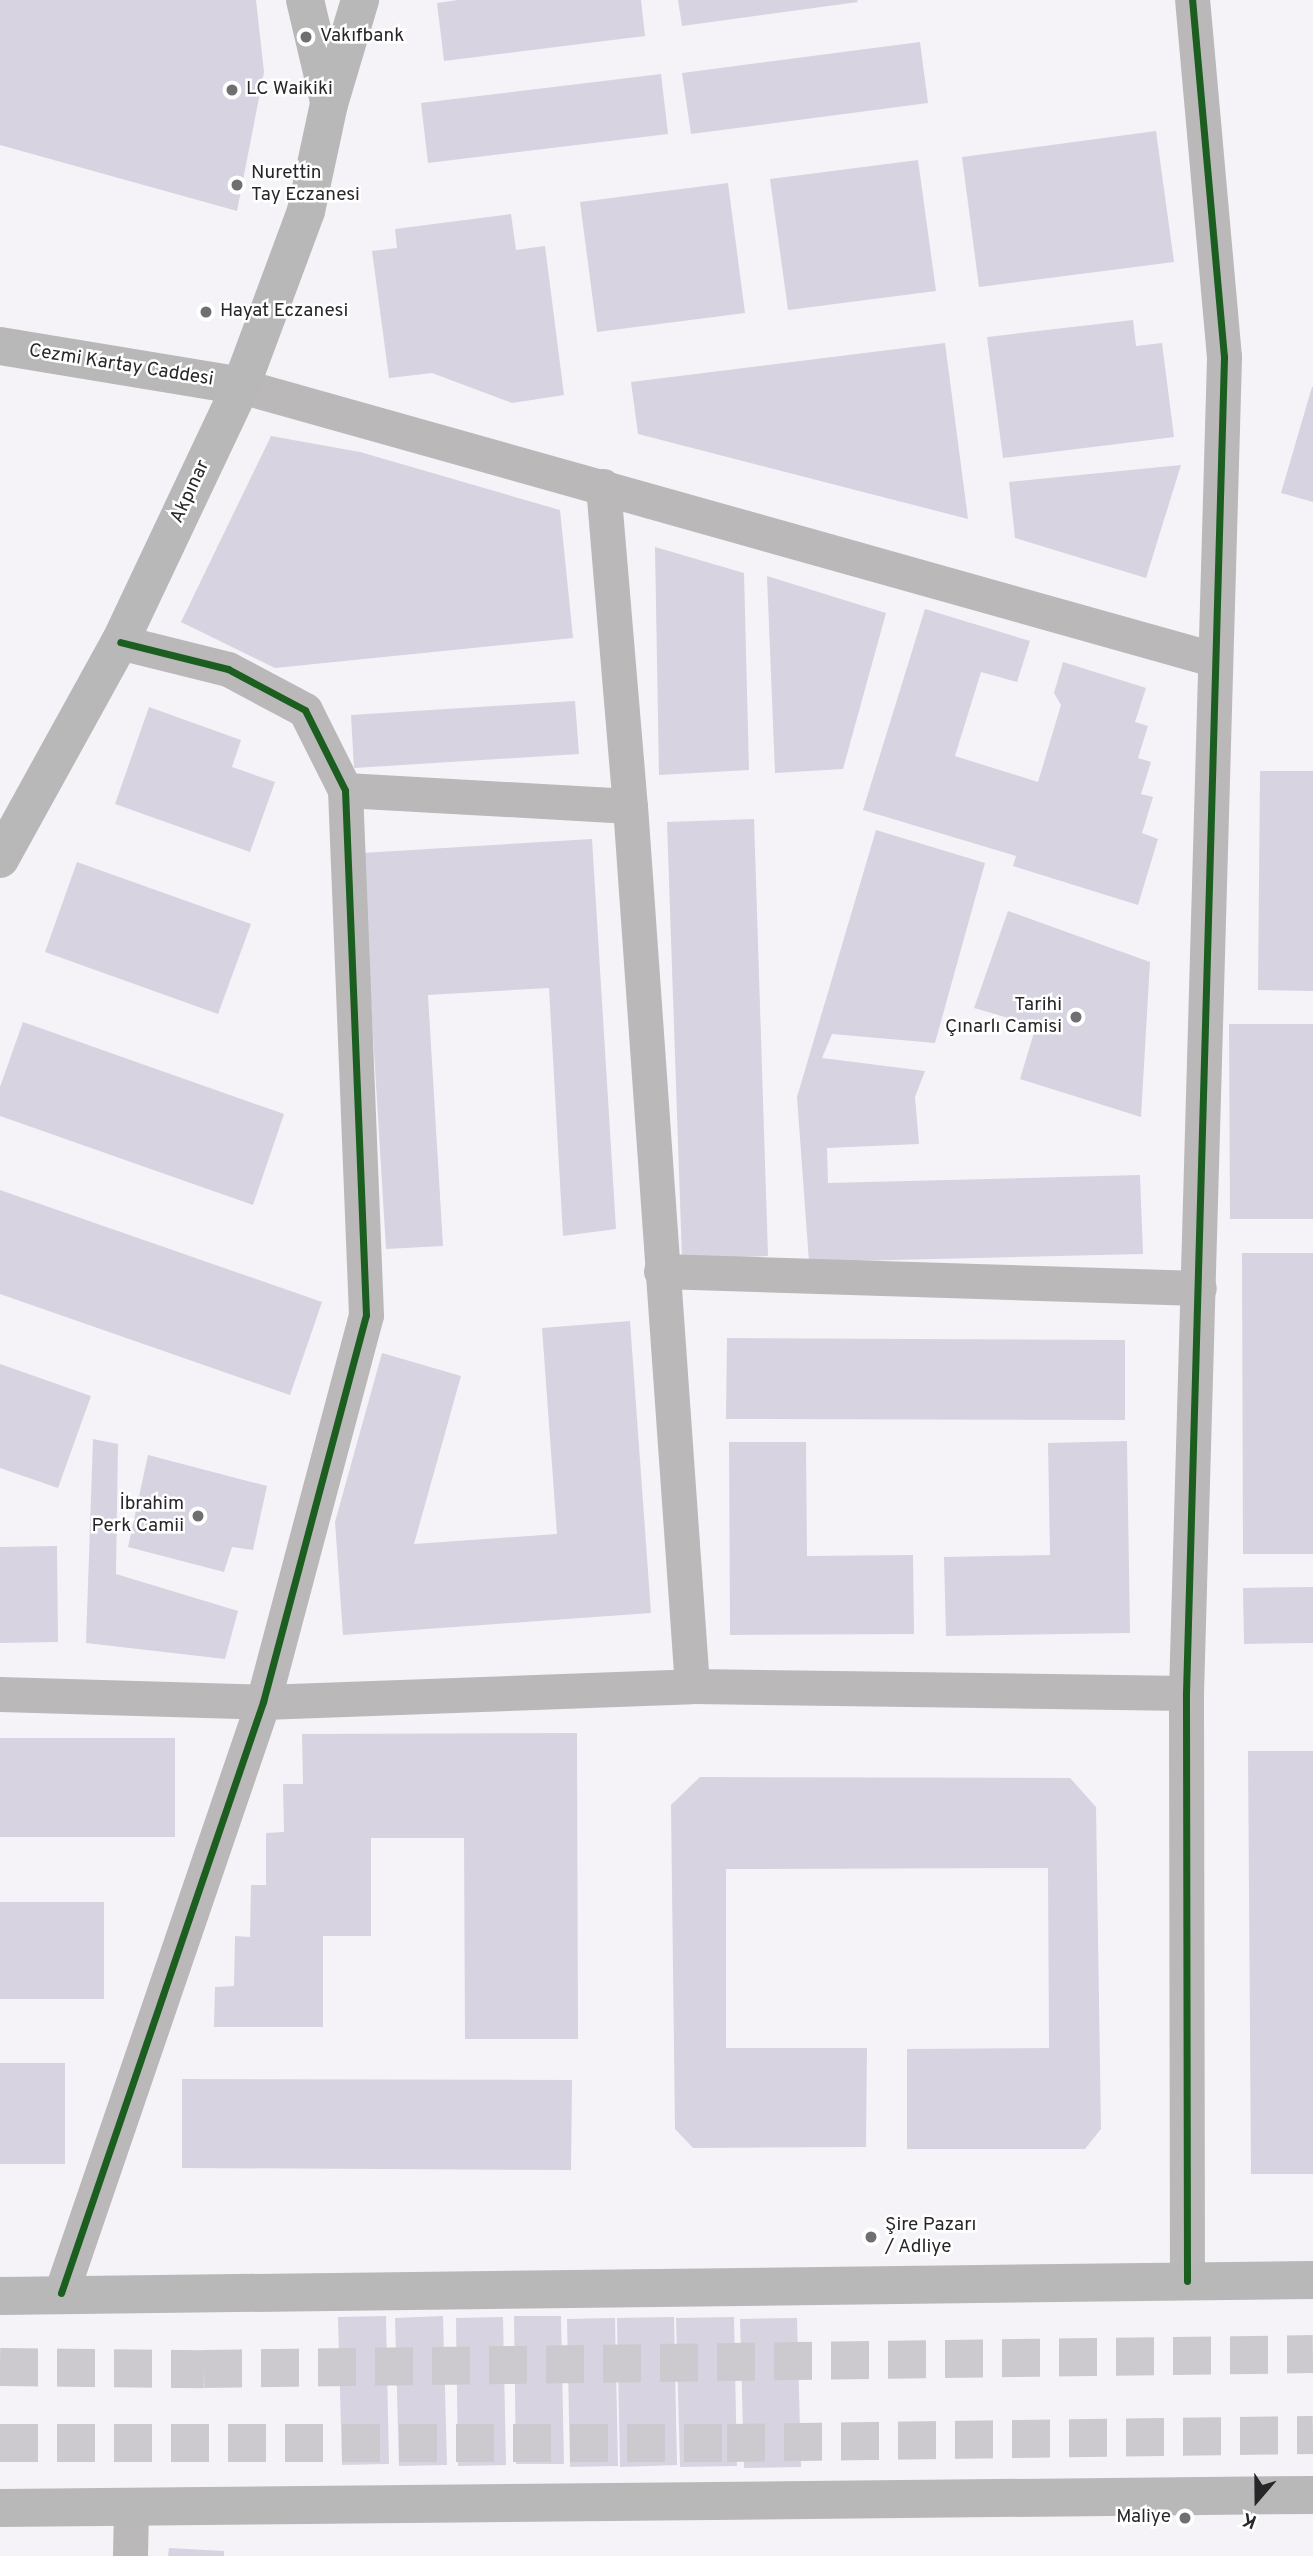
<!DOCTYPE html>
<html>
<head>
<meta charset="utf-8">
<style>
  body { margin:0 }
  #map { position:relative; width:1313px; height:2556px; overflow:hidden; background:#f5f3f8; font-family:Overpass,sans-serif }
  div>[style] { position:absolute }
  .building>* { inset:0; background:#d8d3e0 }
  .highway-tunnel>* { height:38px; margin-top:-19px; transform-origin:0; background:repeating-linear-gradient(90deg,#cccacf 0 38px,transparent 0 57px) }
  .street>* { height:35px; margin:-17.5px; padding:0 17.5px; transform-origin:17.5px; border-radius:17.5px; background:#bab8b8 }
  .secondary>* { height:38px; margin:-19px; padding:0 19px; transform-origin:19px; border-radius:19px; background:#b9b8b8 }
  .cycleway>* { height:7px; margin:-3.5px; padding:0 3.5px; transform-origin:3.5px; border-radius:3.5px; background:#1b5e20 }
  .dots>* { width:19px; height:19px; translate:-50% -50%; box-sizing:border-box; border:4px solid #fff; border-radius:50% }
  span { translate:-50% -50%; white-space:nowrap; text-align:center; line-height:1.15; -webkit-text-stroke:5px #fff; paint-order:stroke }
  .poi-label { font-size:19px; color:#272629 }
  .left { translate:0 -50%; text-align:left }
  .right { translate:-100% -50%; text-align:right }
  .street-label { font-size:19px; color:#272629 }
  .north { position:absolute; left:1222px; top:2465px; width:70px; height:70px; -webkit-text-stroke:5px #fff; paint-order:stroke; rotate:200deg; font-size:19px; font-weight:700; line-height:28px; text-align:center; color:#272629 }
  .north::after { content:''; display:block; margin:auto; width:24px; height:32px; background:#272629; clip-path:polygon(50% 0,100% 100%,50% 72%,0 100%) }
</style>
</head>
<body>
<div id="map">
  <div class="building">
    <div style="clip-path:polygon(0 0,256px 0,264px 72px,237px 211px,0 145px)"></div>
    <div style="clip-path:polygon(458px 0,641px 0,645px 36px,444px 61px,437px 3px)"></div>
    <div style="clip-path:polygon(678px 0,857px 0,858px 2px,682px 26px)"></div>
    <div style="clip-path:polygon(920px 42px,928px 103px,691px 134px,682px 73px)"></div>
    <div style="clip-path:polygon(661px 74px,668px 134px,428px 163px,421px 103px)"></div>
    <div style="clip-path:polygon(1156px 131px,1174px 262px,979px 287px,962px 157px)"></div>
    <div style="clip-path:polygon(918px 160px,936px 291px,788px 310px,770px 179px)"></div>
    <div style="clip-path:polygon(728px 183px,745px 313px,597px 332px,580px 202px)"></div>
    <div style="clip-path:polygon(511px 214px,516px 250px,545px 246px,564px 395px,512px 403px,432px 373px,389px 378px,372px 251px,397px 248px,395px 229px)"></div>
    <div style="clip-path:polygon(1133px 320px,1136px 346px,1162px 343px,1174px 437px,1003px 458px,987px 337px)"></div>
    <div style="clip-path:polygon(945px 343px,968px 519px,638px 434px,631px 382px)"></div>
    <div style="clip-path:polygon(1312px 387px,1313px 387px,1313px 502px,1281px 493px)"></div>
    <div style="clip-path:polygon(271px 436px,360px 452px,560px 510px,573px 638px,275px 668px,181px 622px)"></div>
    <div style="clip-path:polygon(1181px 465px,1146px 578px,1015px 538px,1009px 482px)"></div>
    <div style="clip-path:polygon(655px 547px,744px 573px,749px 770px,659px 775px)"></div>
    <div style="clip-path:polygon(767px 576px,886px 613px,843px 769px,775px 773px)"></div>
    <div style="clip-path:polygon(925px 609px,1030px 641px,1017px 682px,981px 672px,955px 756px,1038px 782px,1061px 705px,1054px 693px,1063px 662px,1146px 688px,1135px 722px,1148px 726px,1138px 758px,1151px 762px,1141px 794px,1153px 797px,1142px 833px,1158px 839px,1138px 905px,1013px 866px,1016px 856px,863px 810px)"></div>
    <div style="clip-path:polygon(575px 701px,579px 754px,354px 768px,351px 715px)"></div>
    <div style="clip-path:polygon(149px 707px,241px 740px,232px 767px,275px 782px,250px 852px,115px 804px)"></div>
    <div style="clip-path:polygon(1260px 771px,1313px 771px,1313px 991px,1258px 990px)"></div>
    <div style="clip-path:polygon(754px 819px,768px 1256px,682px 1259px,667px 822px)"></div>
    <div style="clip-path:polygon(876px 830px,985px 863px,935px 1043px,832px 1034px,822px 1058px,925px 1071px,915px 1097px,919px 1144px,827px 1148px,828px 1183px,1140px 1175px,1143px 1254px,809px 1262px,797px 1097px)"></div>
    <div style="clip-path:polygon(592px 839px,616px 1229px,563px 1236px,549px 988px,428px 995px,443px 1246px,386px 1249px,362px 853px)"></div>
    <div style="clip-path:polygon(77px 862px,251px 924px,218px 1014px,45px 952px)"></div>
    <div style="clip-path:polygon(1008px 911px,1150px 962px,1141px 1117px,1020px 1079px,1036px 1026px,974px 1008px)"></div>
    <div style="clip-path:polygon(23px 1022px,284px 1114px,253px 1205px,0 1116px,0 1087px)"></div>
    <div style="clip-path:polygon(1229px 1024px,1313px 1024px,1313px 1219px,1230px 1219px)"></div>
    <div style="clip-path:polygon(0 1190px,322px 1302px,290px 1395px,0 1294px)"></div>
    <div style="clip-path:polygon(1242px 1253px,1313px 1253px,1313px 1554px,1243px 1554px)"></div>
    <div style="clip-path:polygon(630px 1321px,651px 1613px,343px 1635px,335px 1522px,382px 1353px,461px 1376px,414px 1544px,557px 1534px,542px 1328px)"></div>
    <div style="clip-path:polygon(727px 1338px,1125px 1340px,1125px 1420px,726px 1419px)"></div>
    <div style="clip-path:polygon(0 1364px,91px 1396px,58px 1488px,0 1468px)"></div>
    <div style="clip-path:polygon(93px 1439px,118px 1444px,116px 1574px,238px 1611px,225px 1659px,86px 1643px)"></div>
    <div style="clip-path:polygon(1127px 1441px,1130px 1633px,946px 1636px,944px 1557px,1050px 1555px,1048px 1443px)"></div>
    <div style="clip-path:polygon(729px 1442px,806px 1442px,807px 1556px,913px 1555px,914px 1634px,730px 1635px)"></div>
    <div style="clip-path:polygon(148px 1455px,267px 1486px,253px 1550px,232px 1547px,224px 1572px,128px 1547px)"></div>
    <div style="clip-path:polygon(57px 1546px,58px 1642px,0 1643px,0 1547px)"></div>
    <div style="clip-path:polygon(1313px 1587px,1313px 1643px,1244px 1644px,1243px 1588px)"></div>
    <div style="clip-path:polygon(577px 1733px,578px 2039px,465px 2039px,464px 1838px,371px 1838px,371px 1936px,323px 1936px,323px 2027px,214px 2027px,215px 1987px,234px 1986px,235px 1936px,250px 1937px,251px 1885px,266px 1885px,266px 1833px,284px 1832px,283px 1784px,303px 1784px,302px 1734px)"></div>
    <div style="clip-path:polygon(0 1738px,175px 1738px,175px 1837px,0 1837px)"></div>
    <div style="clip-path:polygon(1248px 1751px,1313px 1751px,1313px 2174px,1251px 2174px)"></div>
    <div style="clip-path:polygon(700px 1777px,1070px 1778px,1096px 1807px,1101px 2129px,1085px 2149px,907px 2149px,907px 2049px,1049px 2048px,1048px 1868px,726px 1869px,726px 2048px,867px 2048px,866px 2147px,693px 2148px,675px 2129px,671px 1805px)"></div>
    <div style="clip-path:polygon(0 1902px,104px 1902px,104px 1999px,0 1999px)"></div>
    <div style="clip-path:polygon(0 2063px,65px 2063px,65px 2164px,0 2164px)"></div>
    <div style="clip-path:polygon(182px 2079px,572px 2080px,571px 2170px,182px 2168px)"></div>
    <div style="clip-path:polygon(386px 2316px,389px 2464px,342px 2465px,338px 2317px)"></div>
    <div style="clip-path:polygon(443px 2316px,447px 2465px,399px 2466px,395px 2318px)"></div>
    <div style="clip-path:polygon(514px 2316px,561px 2316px,564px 2464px,516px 2464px)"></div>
    <div style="clip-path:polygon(503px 2317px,506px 2465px,458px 2466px,456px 2318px)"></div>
    <div style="clip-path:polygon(674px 2317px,677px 2465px,620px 2467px,617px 2318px)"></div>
    <div style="clip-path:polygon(734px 2317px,737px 2466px,680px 2467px,676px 2318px)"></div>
    <div style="clip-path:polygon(615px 2318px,618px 2466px,570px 2467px,567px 2319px)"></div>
    <div style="clip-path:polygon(797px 2318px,801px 2467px,744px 2468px,740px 2319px)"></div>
    <div style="clip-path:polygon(169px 2548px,224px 2551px,224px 2556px,168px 2556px)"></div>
  </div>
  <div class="highway-tunnel">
    <div style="left:0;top:2367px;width:204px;rotate:0.6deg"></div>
    <div style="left:204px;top:2369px;width:1109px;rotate:-0.77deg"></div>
    <div style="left:0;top:2443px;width:727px"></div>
    <div style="left:727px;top:2443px;width:586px;rotate:-0.78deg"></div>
  </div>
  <div class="street">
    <div style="left:241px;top:386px;width:1010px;rotate:15.69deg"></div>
    <div style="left:603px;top:486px;width:321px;rotate:85.2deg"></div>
    <div style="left:345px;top:790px;width:285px;rotate:3.2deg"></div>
    <div style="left:630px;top:806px;width:882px;rotate:85.97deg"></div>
    <div style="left:661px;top:1271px;width:538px;rotate:1.81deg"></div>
    <div style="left:0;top:1694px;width:263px;rotate:1.7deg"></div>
    <div style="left:263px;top:1702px;width:429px;rotate:-2.1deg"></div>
    <div style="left:692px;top:1686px;width:494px;rotate:0.8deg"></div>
    <div style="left:1187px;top:2281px;width:588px;rotate:-90.1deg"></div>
    <div style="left:1186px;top:1693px;width:1337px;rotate:-88.37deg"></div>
    <div style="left:1224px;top:357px;width:358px;rotate:-95.1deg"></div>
    <div style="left:61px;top:2293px;width:625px;rotate:-71.13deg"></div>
    <div style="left:263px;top:1702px;width:400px;rotate:-75.1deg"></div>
    <div style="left:366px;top:1315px;width:525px;rotate:-92.29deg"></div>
    <div style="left:345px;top:790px;width:89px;rotate:-116.6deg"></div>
    <div style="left:305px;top:710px;width:87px;rotate:-152deg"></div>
    <div style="left:228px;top:669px;width:111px;rotate:-166deg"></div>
    <div style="left:130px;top:2556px;width:48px;rotate:-88.8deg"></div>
  </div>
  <div class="secondary">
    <div style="left:305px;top:0;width:100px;rotate:76.7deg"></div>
    <div style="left:0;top:346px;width:244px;rotate:9.4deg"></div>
    <div style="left:0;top:859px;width:248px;rotate:-61.1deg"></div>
    <div style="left:120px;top:642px;width:283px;rotate:-64.7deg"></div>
    <div style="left:241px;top:386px;width:187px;rotate:-69.6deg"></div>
    <div style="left:306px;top:211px;width:109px;rotate:-77.9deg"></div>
    <div style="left:329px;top:104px;width:109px;rotate:-73.4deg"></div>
    <div style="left:0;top:2296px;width:1313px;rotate:-0.7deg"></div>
    <div style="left:0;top:2508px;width:1313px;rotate:-0.57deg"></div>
  </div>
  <div class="cycleway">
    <div style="left:1187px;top:2281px;width:588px;rotate:-90.1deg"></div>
    <div style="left:1186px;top:1693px;width:1337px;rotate:-88.37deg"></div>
    <div style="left:1224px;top:357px;width:358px;rotate:-95.1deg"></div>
    <div style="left:61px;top:2293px;width:625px;rotate:-71.13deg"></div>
    <div style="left:263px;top:1702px;width:400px;rotate:-75.1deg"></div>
    <div style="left:366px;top:1315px;width:525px;rotate:-92.29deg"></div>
    <div style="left:345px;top:790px;width:89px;rotate:-116.6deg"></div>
    <div style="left:305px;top:710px;width:87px;rotate:-152deg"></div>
    <div style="left:228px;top:669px;width:111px;rotate:-166deg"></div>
  </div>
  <div class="dots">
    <div style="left:306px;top:37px;background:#6f6e71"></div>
    <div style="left:232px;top:90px;background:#6f6e71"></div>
    <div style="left:237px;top:185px;background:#6f6e71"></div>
    <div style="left:206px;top:312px;background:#6f6e71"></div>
    <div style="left:1076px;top:1017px;background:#6f6e71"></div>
    <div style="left:198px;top:1516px;background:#6f6e71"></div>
    <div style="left:871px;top:2237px;background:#6f6e71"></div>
    <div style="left:1185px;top:2518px;background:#6f6e71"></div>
  </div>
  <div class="poi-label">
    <span class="left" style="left:320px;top:37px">Vakıfbank</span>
    <span class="left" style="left:246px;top:90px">LC Waikiki</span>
    <span class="left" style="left:251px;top:185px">Nurettin<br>Tay Eczanesi</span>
    <span class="left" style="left:220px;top:312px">Hayat Eczanesi</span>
    <span class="right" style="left:1062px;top:1017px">Tarihi<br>Çınarlı Camisi</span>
    <span class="right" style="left:184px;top:1516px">İbrahim<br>Perk Camii</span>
    <span class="left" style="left:885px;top:2237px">Şire Pazarı<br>/ Adliye</span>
    <span class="right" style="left:1171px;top:2518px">Maliye</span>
  </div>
  <div class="street-label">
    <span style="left:121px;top:366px;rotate:9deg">Cezmi Kartay Caddesi</span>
    <span style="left:191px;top:492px;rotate:-65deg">Akpınar</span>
  </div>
  <div class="north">K</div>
</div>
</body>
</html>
